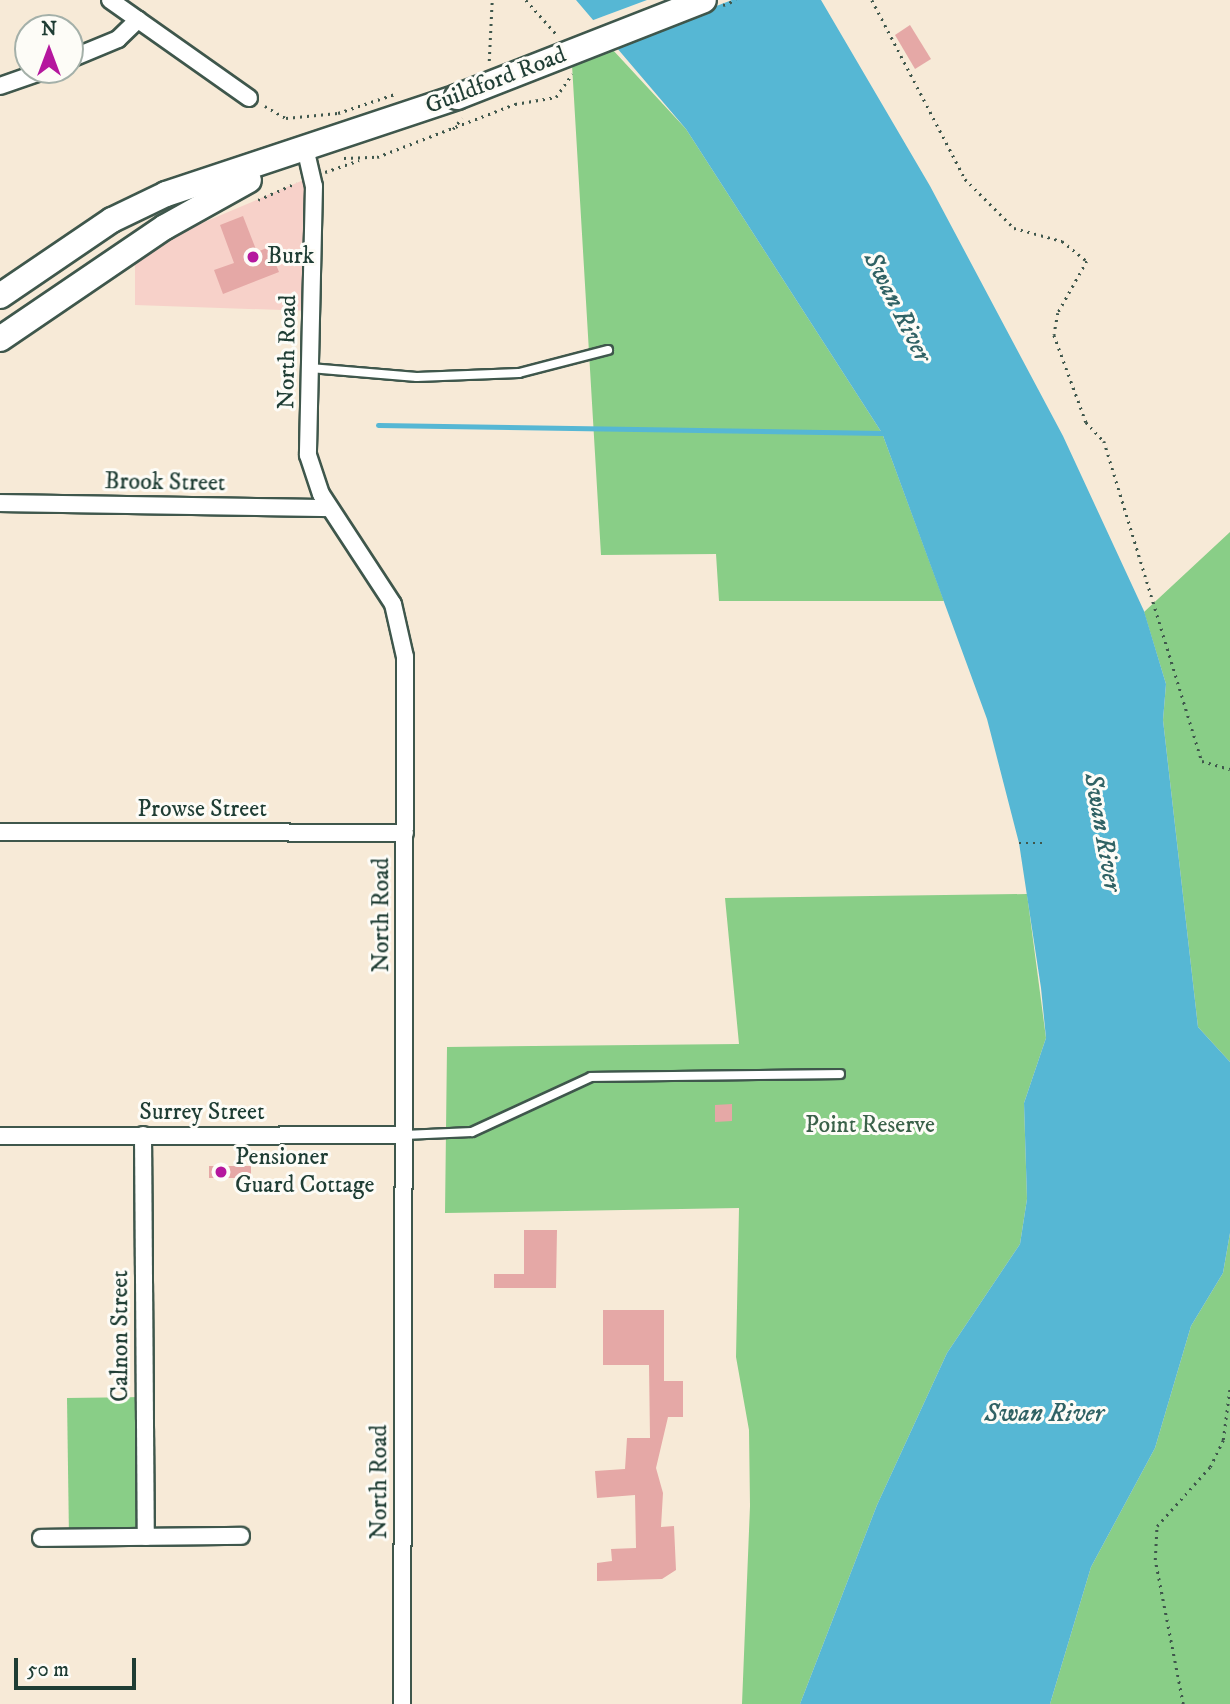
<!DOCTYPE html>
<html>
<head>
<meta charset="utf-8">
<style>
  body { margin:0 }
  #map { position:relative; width:1230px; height:1704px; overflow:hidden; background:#f7ead7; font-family:"IM FELL DW Pica",serif }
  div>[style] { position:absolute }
  .built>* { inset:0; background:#f7d1c9 }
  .green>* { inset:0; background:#89ce87 }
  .water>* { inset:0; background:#56b7d4 }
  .pier>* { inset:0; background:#f7ead7 }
  .stream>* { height:5px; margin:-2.5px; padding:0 2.5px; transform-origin:2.5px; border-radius:2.5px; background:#56b7d4 }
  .building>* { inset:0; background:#e5a8a6 }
  .path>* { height:2.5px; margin-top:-1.25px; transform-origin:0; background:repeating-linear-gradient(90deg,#3f574c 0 2px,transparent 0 7px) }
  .roads { filter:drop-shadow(2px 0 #3f574c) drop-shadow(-2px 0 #3f574c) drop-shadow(0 2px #3f574c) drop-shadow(0 -2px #3f574c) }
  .service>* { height:8px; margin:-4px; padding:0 4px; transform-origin:4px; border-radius:4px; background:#fff }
  .minor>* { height:16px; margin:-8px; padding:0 8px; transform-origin:8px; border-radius:8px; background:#fff }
  .trunk>* { height:24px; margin:-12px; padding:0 12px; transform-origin:12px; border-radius:12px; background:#fff }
  .path-bridge>* { height:2.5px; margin-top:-1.25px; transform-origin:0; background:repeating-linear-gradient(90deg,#3f574c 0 2px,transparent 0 7px) }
  .bridges { filter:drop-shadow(2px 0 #3f574c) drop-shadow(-2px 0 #3f574c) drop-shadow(0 2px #3f574c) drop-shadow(0 -2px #3f574c) }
  .trunk-bridge>* { height:24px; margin:-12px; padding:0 12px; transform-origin:12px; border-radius:12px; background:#fff }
  .dots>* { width:19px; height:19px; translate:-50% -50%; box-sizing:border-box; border:4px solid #fdfcf7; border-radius:50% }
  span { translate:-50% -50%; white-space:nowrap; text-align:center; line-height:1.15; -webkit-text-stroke:6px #fdfcf7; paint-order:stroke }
  .street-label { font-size:24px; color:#1f3d34 }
  .poi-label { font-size:24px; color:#1f3d34 }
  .left { translate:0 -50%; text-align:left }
  .park-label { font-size:24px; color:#3a6149 }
  .water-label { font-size:26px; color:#306264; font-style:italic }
  .north { position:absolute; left:14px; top:14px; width:70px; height:70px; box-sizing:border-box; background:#fdfcf7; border:2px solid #a4b0a9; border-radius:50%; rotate:0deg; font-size:19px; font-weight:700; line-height:28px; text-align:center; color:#1f3d34 }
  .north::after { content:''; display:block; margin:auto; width:24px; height:32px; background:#b5179e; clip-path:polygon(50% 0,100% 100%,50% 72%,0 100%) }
  .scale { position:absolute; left:14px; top:1658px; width:122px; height:32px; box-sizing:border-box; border:4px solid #1f3d34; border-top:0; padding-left:9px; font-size:21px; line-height:24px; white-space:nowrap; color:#1f3d34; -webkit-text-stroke:5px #fdfcf7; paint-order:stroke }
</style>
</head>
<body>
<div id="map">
  <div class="built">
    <div style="clip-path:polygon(313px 176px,311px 311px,135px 305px,135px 261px,176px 234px)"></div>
  </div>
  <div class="green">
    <div style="clip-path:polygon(612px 49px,686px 129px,882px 433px,944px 601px,719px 601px,716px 554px,601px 555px,572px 65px)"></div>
    <div style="clip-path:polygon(1230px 532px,1230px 1062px,1198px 1027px,1163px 720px,1166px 684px,1144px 612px)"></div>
    <div style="clip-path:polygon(1027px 894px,1046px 1038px,1024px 1103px,1027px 1199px,1020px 1244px,947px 1353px,877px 1505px,800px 1704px,742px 1704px,750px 1506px,749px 1430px,736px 1357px,739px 1208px,445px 1213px,447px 1047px,739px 1044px,725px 898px)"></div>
    <div style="clip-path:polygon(1230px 1233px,1230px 1704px,1050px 1704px,1091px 1567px,1155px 1448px,1191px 1326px,1223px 1273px)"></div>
    <div style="clip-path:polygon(144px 1397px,146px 1537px,69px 1538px,67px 1398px)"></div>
  </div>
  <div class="water">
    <div style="clip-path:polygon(576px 0,821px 0,930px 186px,1063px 436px,1144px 611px,1166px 684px,1163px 720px,1198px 1027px,1230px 1062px,1230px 1233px,1223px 1273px,1191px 1326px,1155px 1448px,1091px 1567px,1050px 1704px,800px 1704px,877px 1505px,947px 1353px,1020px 1244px,1027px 1199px,1024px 1103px,1046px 1038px,1041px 988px,1019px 843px,987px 719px,882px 433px,686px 129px)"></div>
  </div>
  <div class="pier">
    <div style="clip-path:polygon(647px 0,732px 0,607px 48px,588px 22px)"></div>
  </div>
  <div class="stream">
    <div style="left:378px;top:425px;width:504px;rotate:0.91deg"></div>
  </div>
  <div class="building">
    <div style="clip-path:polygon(910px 25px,931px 59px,915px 69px,895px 35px)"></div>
    <div style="clip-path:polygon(243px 216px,257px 252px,269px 247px,279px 272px,223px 294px,214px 270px,234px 263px,220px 225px)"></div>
    <div style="clip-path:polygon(732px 1104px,732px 1121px,715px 1122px,715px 1105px)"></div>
    <div style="clip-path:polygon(209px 1166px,251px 1166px,251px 1178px,209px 1178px)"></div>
    <div style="clip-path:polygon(524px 1230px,557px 1230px,556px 1288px,494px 1288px,494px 1274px,524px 1274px)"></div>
    <div style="clip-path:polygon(603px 1310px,664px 1310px,664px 1381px,683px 1381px,683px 1417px,668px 1417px,656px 1468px,663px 1493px,661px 1527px,674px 1526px,676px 1570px,662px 1579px,597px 1581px,597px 1563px,612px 1561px,611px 1549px,636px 1548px,635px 1495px,597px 1498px,595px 1471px,625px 1469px,627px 1438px,650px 1438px,649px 1365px,603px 1365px)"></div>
  </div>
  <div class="path">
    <div style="left:526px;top:0;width:48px;rotate:48.4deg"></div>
    <div style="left:872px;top:0;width:202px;rotate:62.5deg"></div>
    <div style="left:965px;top:179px;width:69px;rotate:45deg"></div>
    <div style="left:1014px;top:228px;width:50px;rotate:15.2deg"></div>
    <div style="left:1062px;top:241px;width:32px;rotate:39deg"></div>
    <div style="left:1087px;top:261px;width:60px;rotate:119.1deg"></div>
    <div style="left:1058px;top:313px;width:22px;rotate:100deg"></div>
    <div style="left:1054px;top:335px;width:93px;rotate:69.8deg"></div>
    <div style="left:1086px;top:422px;width:26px;rotate:47deg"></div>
    <div style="left:1104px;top:441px;width:335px;rotate:73deg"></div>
    <div style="left:1202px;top:761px;width:29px;rotate:16deg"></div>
    <div style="left:489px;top:61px;width:61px;rotate:-87.2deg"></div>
    <div style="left:265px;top:106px;width:24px;rotate:30deg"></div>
    <div style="left:286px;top:118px;width:52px;rotate:-5.5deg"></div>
    <div style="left:338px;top:113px;width:60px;rotate:-18.4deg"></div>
    <div style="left:453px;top:129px;width:14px;rotate:-51deg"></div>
    <div style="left:344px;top:158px;width:33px;rotate:-2deg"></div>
    <div style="left:377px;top:157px;width:148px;rotate:-21deg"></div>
    <div style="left:515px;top:104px;width:42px;rotate:-9.7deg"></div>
    <div style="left:556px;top:97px;width:28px;rotate:-55deg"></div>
    <div style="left:325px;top:172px;width:36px;rotate:-19deg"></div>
    <div style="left:258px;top:200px;width:42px;rotate:-24.1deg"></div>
    <div style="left:1019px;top:843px;width:25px"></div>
    <div style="left:1183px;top:1704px;width:147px;rotate:-101deg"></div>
    <div style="left:1155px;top:1560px;width:34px;rotate:-87deg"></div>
    <div style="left:1157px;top:1526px;width:79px;rotate:-48.1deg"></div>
    <div style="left:1210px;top:1467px;width:30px;rotate:-64deg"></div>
    <div style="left:1223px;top:1440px;width:53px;rotate:-82.5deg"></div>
  </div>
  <div class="roads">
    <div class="service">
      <div style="left:310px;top:368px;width:107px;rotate:4.8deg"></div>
      <div style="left:417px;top:377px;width:102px;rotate:-2.2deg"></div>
      <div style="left:519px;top:373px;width:92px;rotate:-14.5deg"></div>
      <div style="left:404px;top:1135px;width:68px;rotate:-2.5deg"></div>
      <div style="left:472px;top:1132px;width:131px;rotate:-24.8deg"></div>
      <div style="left:591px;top:1077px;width:249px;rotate:-0.7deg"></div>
    </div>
    <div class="minor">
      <div style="left:110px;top:0;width:170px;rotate:35.2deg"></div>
      <div style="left:70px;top:59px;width:52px;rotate:-22.6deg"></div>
      <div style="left:118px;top:39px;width:28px;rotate:-44deg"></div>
      <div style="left:0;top:86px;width:49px;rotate:-19.2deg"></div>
      <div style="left:306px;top:152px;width:35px;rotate:77deg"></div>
      <div style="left:314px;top:186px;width:269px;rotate:91.3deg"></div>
      <div style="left:308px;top:455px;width:41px;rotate:71.6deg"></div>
      <div style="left:321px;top:494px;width:131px;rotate:56.8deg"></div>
      <div style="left:393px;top:604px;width:54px;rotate:77.2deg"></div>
      <div style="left:405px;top:657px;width:1047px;rotate:90.16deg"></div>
      <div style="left:0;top:503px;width:329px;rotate:0.9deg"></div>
      <div style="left:0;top:832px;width:405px;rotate:0.1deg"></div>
      <div style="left:143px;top:1135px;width:402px;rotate:89.6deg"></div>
      <div style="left:0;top:1136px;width:404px;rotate:-0.1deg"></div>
      <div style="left:41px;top:1538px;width:200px;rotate:-0.6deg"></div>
    </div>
    <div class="trunk">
      <div style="left:0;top:296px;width:135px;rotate:-34.2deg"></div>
      <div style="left:112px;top:220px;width:60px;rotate:-25.7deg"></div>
      <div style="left:166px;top:194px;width:307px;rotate:-18.4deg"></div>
      <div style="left:0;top:339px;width:199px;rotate:-34.2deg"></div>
      <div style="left:165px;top:227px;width:96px;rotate:-29.2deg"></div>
    </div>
  </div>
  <div class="path-bridge">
    <div style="left:723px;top:5px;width:14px;rotate:-21deg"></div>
  </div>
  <div class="bridges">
    <div class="trunk-bridge">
      <div style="left:457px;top:97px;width:265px;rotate:-21.4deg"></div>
    </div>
  </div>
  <div class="dots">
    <div style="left:253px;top:257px;background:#b5179e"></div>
    <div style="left:221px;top:1172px;background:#b5179e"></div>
  </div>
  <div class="street-label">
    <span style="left:496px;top:81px;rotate:-21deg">Guildford Road</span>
    <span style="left:288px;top:352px;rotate:-89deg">North Road</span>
    <span style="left:165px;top:483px;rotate:1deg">Brook Street</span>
    <span style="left:202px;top:810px">Prowse Street</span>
    <span style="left:382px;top:915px;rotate:-90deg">North Road</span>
    <span style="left:202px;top:1113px">Surrey Street</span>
    <span style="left:121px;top:1336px;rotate:-90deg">Calnon Street</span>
    <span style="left:380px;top:1482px;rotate:-90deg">North Road</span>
  </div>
  <div class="poi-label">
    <span class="left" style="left:267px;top:257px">Burk</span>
    <span class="left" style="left:235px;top:1172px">Pensioner<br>Guard Cottage</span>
  </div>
  <div class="park-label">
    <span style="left:870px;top:1126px">Point Reserve</span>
  </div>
  <div class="water-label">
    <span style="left:897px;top:307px;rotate:63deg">Swan River</span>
    <span style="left:1102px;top:832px;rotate:80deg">Swan River</span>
    <span style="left:1044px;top:1414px">Swan River</span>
  </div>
  <div class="north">N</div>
  <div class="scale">50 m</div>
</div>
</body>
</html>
